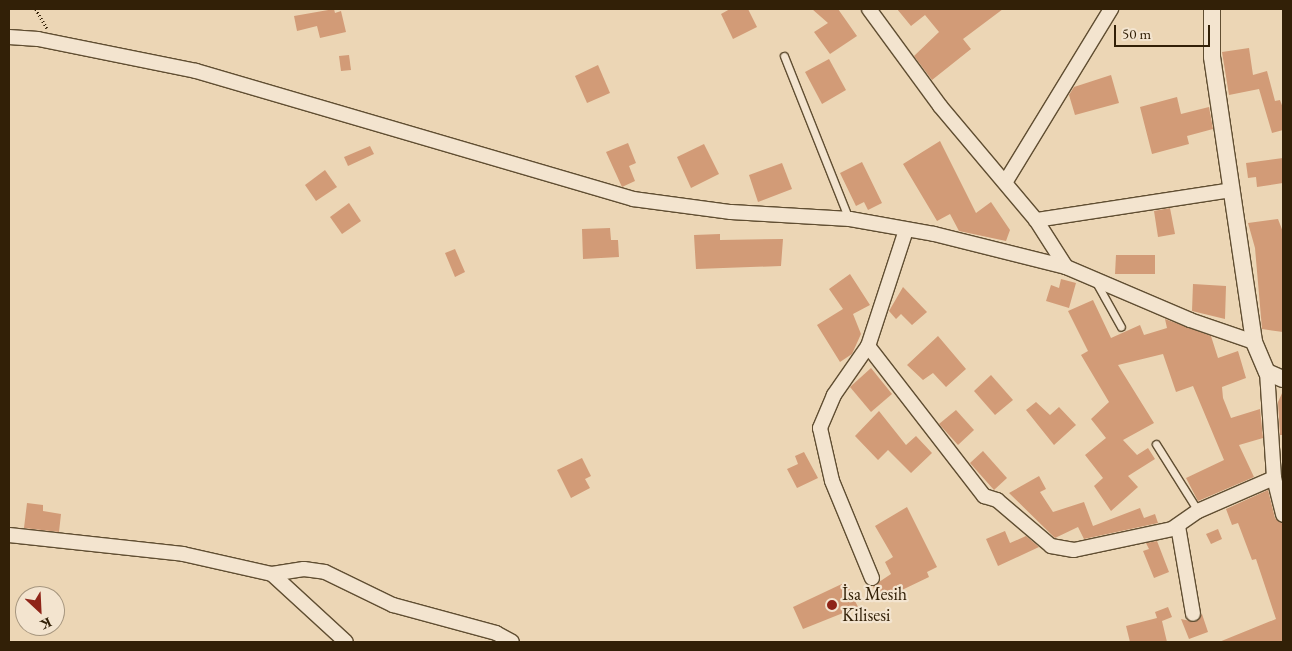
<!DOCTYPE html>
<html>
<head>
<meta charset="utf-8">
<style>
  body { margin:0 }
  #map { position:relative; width:1292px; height:651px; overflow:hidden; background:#ecd6b5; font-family:"EB Garamond",serif }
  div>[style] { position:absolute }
  .building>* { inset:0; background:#d29b77 }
  .path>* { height:2.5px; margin-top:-1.25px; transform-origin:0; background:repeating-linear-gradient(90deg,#322007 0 1px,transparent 0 3.5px) }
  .roads { filter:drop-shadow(1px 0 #604e32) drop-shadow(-1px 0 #604e32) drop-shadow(0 1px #604e32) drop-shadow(0 -1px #604e32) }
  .service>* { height:7px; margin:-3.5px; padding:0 3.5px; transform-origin:3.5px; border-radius:3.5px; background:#f3e4cf }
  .minor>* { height:14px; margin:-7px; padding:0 7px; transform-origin:7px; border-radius:7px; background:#f3e4cf }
  .tertiary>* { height:16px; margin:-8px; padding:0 8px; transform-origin:8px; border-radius:8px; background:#f3e4cf }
  .dots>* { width:14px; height:14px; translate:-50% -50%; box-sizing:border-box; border:2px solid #f3e4cf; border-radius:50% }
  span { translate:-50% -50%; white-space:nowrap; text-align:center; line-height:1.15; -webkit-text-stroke:4.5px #f3e4cf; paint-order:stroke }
  .poi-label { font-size:18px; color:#322007 }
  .left { translate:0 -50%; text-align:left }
  .frame { position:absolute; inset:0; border:10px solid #322007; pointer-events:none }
  .north { position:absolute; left:15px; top:586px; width:50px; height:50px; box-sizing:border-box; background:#f3e4cf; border:1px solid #a6967f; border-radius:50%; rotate:155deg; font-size:14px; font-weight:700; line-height:20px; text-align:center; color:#322007 }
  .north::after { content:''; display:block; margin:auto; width:18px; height:22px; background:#8f2418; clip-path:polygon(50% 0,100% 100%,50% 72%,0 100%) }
  .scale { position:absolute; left:1114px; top:25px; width:96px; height:22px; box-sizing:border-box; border:2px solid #322007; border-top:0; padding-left:6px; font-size:15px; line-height:18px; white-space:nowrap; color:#322007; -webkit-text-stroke:4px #f3e4cf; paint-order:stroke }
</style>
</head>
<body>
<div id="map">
  <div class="building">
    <div style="clip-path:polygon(334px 9px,335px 13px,341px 11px,346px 32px,320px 38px,317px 26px,297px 31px,294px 16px)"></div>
    <div style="clip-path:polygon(730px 9px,748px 9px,757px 27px,733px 39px,721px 14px)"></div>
    <div style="clip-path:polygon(812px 9px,838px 9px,857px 36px,830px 54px,814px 32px,828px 23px)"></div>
    <div style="clip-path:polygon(897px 9px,1003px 9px,963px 39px,971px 49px,932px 80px,914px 56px,939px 32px,925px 15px,911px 26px)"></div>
    <div style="clip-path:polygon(1249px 48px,1253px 75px,1267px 71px,1275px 101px,1280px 100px,1283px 108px,1283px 130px,1272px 133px,1259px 89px,1229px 95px,1222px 52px)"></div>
    <div style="clip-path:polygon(349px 55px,351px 70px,341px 71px,339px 56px)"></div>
    <div style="clip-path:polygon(829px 59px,846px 90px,822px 104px,805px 72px)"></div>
    <div style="clip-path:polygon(598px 65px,610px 93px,587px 103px,575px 76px)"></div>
    <div style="clip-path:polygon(1111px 75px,1119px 103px,1075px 115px,1069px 95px,1074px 87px)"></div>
    <div style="clip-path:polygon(1177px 97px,1181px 114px,1209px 107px,1213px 129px,1187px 136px,1189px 144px,1152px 154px,1140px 107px)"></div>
    <div style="clip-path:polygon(940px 141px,976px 213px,991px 202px,1010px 230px,1006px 241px,959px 231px,950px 214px,937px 221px,903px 164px)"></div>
    <div style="clip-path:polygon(628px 143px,636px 163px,629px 166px,635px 181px,622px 187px,606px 152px)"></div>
    <div style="clip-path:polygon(704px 144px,719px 174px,691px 188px,677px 157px)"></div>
    <div style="clip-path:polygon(370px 146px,374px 154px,348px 166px,344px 157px)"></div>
    <div style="clip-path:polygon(1283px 158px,1283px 183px,1257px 187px,1256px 177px,1248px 178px,1246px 163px)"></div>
    <div style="clip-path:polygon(862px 162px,882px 203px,868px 210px,864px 202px,856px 206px,840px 173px)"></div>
    <div style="clip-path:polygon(782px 163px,792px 189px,758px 202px,749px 175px)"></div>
    <div style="clip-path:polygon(325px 170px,337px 187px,316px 201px,305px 185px)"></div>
    <div style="clip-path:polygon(349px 203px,361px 221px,342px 234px,330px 217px)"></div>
    <div style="clip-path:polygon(1170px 208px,1175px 234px,1158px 237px,1154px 211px)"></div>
    <div style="clip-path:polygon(1278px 219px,1283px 232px,1283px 332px,1262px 329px,1255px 248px,1248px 223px)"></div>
    <div style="clip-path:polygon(610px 228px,611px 240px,618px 240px,619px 257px,583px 259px,582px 229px)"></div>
    <div style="clip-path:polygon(720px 234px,720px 240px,783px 239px,781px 266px,696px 269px,694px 235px)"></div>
    <div style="clip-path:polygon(455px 249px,465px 272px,455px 277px,445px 253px)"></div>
    <div style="clip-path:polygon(1116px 255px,1155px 255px,1155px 274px,1115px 274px)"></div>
    <div style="clip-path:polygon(850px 274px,870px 305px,853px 314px,861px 334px,852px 354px,840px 362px,817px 325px,843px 309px,829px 289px)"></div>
    <div style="clip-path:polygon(1061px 279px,1076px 283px,1069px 308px,1046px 301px,1051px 285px,1059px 288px)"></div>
    <div style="clip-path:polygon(1193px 284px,1226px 286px,1225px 319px,1192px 311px)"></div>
    <div style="clip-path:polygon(903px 287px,927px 312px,912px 325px,901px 314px,896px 319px,889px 311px)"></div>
    <div style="clip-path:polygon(1093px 300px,1111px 338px,1140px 325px,1144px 335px,1167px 328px,1165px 319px,1211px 336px,1218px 358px,1238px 351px,1246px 378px,1222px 387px,1223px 398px,1231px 418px,1260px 409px,1263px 438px,1239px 445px,1254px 477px,1198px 501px,1186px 478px,1224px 460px,1193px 386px,1176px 392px,1163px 354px,1118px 365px,1154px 423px,1123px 440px,1137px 455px,1148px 448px,1155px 459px,1128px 476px,1138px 487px,1111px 511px,1094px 486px,1103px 478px,1085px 455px,1106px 438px,1091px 419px,1109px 402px,1081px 355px,1088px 351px,1068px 311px)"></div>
    <div style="clip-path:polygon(938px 336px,966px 369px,946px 387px,933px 373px,923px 380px,907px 365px)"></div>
    <div style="clip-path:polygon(871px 368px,892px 394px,871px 412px,850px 387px)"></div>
    <div style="clip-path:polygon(991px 375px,1013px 400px,995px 415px,974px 391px)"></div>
    <div style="clip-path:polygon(1283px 391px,1283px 435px,1280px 435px,1278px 402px)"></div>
    <div style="clip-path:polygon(1036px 402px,1050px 415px,1059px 407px,1076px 425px,1054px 445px,1026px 410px)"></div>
    <div style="clip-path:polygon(956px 410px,974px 430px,958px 445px,939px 424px)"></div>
    <div style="clip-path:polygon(879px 411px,906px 445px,916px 436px,932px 453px,911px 473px,888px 450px,878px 460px,855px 436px)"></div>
    <div style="clip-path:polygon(983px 451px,1007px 478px,994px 490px,970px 463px)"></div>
    <div style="clip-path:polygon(804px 452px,818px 478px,797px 488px,787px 469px,798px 464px,795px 456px)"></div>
    <div style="clip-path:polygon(582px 458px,591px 476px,585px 479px,590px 488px,571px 498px,557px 470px)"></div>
    <div style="clip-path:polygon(1039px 476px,1046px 489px,1040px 492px,1053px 512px,1084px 502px,1093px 526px,1140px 508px,1144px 518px,1155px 514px,1158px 523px,1084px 539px,1078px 527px,1055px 538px,1009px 493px)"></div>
    <div style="clip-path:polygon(1268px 490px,1275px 518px,1283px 524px,1283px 642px,1219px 642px,1276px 619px,1256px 559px,1252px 560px,1238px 523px,1232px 525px,1226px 509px)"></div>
    <div style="clip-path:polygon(27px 503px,43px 505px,43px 511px,61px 514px,59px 532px,24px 528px)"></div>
    <div style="clip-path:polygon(907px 507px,937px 567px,927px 572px,929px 577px,879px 601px,873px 586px,891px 574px,885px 562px,893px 557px,875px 526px)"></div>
    <div style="clip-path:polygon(1218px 529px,1222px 539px,1211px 544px,1206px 534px)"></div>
    <div style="clip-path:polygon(1005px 531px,1010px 543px,1026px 536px,1039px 547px,998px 566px,986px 539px)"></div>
    <div style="clip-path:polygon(1157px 541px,1169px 572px,1154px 578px,1143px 551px,1149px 549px,1146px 543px)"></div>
    <div style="clip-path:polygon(846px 582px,858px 607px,803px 629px,793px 607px)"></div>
    <div style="clip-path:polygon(1168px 607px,1172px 617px,1162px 621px,1167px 642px,1130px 642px,1126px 626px,1157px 618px,1155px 612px)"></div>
    <div style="clip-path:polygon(1202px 614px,1208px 632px,1189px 639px,1181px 619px,1195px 622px)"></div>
  </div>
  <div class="path">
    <div style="left:36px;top:9px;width:22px;rotate:60deg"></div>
  </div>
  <div class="roads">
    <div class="service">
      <div style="left:784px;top:56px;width:175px;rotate:68.3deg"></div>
      <div style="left:1096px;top:282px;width:51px;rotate:60.9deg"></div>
      <div style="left:1156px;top:444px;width:79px;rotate:57.9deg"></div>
    </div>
    <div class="minor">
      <div style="left:869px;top:9px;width:120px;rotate:53.8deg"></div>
      <div style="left:940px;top:106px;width:149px;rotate:49.9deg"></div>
      <div style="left:1036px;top:220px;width:56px;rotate:57.4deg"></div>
      <div style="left:9px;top:37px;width:29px;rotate:4deg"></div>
      <div style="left:38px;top:39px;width:161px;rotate:11.4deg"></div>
      <div style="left:196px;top:71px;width:455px;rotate:16.3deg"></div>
      <div style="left:633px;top:199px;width:99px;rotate:7.6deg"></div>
      <div style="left:731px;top:212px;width:119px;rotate:3.4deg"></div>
      <div style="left:850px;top:219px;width:85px;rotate:10.1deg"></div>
      <div style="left:934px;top:234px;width:136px;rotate:14deg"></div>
      <div style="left:1066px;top:267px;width:135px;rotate:23.1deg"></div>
      <div style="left:1190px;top:320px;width:68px;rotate:19deg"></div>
      <div style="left:1006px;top:181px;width:202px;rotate:-58.6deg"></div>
      <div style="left:1036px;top:220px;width:197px;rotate:-8.7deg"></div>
      <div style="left:906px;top:230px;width:122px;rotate:108.1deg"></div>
      <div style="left:868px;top:346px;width:190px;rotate:52.3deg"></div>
      <div style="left:984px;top:496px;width:14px;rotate:17deg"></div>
      <div style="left:997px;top:500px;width:71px;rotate:40.4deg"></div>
      <div style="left:1051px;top:546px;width:23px;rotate:10deg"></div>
      <div style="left:1074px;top:550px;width:100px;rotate:-12.1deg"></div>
      <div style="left:1172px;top:529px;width:32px;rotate:-35deg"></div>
      <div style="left:1198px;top:511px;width:83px;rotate:-23.5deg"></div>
      <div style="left:868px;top:346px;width:60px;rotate:124.8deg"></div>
      <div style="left:834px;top:395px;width:36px;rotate:113deg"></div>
      <div style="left:820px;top:428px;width:54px;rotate:77.2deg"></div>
      <div style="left:832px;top:481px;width:105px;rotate:67.6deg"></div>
      <div style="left:1267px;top:372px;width:106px;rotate:86.2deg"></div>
      <div style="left:1274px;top:478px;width:38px;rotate:76deg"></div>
      <div style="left:1178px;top:526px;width:89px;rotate:80.3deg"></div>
      <div style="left:9px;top:535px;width:175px;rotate:6.2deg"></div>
      <div style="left:183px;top:554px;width:91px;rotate:12.7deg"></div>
      <div style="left:272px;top:574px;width:32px;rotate:-9deg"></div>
      <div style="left:304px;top:569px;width:21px;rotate:8deg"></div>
      <div style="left:325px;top:572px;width:76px;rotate:25.9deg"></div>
      <div style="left:393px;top:605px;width:107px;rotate:15.2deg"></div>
      <div style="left:496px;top:633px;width:18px;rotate:29deg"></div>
      <div style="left:272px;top:574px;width:100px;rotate:42.6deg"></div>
    </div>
    <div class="tertiary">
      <div style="left:1212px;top:9px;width:48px;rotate:90deg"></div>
      <div style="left:1212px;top:57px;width:288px;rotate:81.6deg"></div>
      <div style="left:1254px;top:342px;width:33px;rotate:67deg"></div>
      <div style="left:1267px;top:372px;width:17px;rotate:24deg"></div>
    </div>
  </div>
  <div class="dots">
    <div style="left:832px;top:605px;background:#8f2418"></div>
  </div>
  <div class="poi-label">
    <span class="left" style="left:842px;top:605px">İsa Mesih<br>Kilisesi</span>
  </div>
  <div class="frame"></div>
  <div class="north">K</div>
  <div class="scale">50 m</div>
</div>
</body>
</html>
